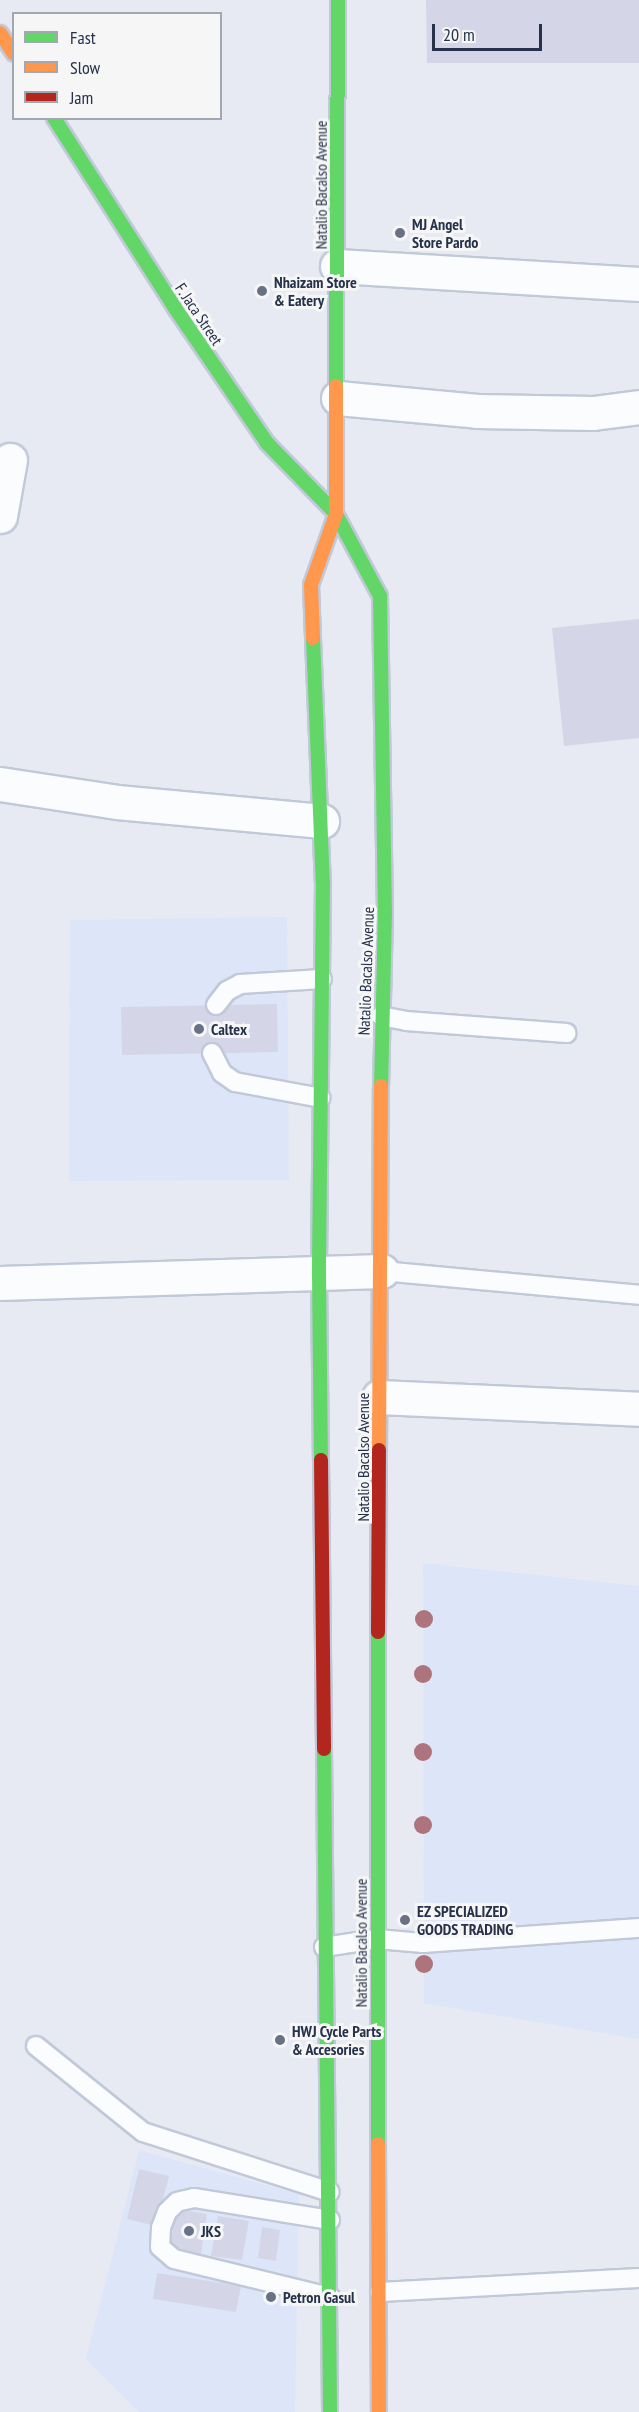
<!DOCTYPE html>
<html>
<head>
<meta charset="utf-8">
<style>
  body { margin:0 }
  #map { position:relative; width:639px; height:2412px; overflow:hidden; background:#e7eaf2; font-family:"PT Sans Narrow",sans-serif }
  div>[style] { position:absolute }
  .built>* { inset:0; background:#dde6f9 }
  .building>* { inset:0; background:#d4d6e7 }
  .roads { filter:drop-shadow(2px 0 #c1c9d9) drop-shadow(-2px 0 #c1c9d9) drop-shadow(0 2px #c1c9d9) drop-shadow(0 -2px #c1c9d9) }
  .lane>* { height:18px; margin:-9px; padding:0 9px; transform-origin:9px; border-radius:9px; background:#fbfcfd }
  .street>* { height:33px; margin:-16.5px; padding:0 16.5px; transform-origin:16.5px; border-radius:16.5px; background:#fbfcfd }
  .fast>* { height:14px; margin:-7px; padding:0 7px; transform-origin:7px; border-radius:7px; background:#63d668 }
  .slow>* { height:14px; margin:-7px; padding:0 7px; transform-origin:7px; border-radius:7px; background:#ff974d }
  .jam>* { height:14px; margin:-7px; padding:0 7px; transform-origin:7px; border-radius:7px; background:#b3261e }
  .trees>* { width:18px; height:18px; margin:-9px; border-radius:50%; background:#ad747d }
  .dots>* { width:16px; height:16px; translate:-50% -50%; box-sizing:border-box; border:3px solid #f6f6f6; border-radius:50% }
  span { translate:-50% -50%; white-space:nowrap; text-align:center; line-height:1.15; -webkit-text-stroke:6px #f6f6f6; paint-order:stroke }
  .street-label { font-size:16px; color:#25324a }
  .poi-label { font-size:16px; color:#25324a; font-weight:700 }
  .left { translate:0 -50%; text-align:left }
  .legend { position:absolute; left:12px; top:12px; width:210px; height:108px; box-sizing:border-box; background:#f6f6f6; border:2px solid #a2a8b1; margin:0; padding:8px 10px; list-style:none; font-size:18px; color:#25324a }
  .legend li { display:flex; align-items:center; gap:12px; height:30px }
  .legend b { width:30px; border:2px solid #a2a8b1 }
  .scale { position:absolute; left:432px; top:24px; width:110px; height:27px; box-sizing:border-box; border:3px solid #25324a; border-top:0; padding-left:8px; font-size:18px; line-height:21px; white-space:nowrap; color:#25324a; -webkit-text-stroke:4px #f6f6f6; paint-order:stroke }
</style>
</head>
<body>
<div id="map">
  <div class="built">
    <div style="clip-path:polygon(287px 917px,289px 1180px,69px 1181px,70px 920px)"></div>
    <div style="clip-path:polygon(423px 1563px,639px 1586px,639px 2039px,424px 2003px)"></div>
    <div style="clip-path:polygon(139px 2150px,299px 2194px,295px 2412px,139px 2412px,86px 2359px)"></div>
  </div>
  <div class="building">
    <div style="clip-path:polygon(426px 0,639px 0,639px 63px,427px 63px)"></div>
    <div style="clip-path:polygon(639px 619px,639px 738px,564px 746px,552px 628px)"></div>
    <div style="clip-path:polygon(277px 1004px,278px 1052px,122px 1055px,121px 1007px)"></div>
    <div style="clip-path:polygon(139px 2169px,169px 2176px,156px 2226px,127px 2219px)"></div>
    <div style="clip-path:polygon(176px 2209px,207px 2214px,201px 2254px,170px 2248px)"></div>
    <div style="clip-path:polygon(218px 2216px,249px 2221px,242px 2260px,211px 2256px)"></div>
    <div style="clip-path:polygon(262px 2227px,280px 2230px,276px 2261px,258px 2258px)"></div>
    <div style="clip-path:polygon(157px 2273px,241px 2286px,236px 2312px,153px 2299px)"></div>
  </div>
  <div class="roads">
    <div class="lane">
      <div style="left:216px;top:1005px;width:18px;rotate:-52deg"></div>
      <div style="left:227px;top:991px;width:15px;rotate:-28deg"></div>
      <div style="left:240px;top:984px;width:82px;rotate:-3.5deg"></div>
      <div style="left:381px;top:1016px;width:25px;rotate:11deg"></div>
      <div style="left:406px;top:1021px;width:161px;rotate:4.3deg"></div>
      <div style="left:212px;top:1053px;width:22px;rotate:63deg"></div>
      <div style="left:222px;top:1073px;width:16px;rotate:35deg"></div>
      <div style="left:235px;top:1082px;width:87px;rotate:10.5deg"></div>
      <div style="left:382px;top:1271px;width:258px;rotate:5.3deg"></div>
      <div style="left:324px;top:1947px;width:54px;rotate:-8.6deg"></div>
      <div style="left:377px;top:1939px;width:46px;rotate:5deg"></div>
      <div style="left:423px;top:1943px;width:217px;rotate:-4deg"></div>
      <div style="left:36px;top:2046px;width:137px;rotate:38.8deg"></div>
      <div style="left:143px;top:2132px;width:196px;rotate:17.8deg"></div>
      <div style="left:330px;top:2220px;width:138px;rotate:-170.8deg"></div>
      <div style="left:194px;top:2198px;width:17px;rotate:167deg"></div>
      <div style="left:177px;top:2202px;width:14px;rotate:135deg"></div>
      <div style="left:167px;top:2212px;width:17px;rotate:111deg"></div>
      <div style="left:161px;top:2228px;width:19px;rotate:93deg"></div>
      <div style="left:160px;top:2247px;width:18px;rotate:41deg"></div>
      <div style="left:174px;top:2259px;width:161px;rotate:13.7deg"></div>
      <div style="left:380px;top:2292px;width:259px;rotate:-3.1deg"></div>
    </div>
    <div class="street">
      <div style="left:337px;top:266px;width:303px;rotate:3.4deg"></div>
      <div style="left:338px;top:398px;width:140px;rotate:5.3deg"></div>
      <div style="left:477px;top:411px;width:116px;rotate:1deg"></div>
      <div style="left:593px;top:413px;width:46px;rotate:-7.4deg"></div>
      <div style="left:0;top:516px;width:57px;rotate:-79.9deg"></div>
      <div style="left:0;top:784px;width:118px;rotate:8.7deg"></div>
      <div style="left:117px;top:802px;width:206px;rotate:5.3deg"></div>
      <div style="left:0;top:1283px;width:382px;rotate:-1.8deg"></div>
      <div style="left:379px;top:1397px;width:260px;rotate:2.6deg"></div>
    </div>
    <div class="fast">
      <div style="left:54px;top:118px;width:225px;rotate:57.5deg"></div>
      <div style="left:175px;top:308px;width:163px;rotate:55.7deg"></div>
      <div style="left:267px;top:443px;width:99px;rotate:45.8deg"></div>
      <div style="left:336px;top:386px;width:386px;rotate:-89.7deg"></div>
      <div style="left:336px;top:514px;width:93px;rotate:61.8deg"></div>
      <div style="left:380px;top:596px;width:316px;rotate:89.1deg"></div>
      <div style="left:385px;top:912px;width:174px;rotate:91.3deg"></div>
      <div style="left:313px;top:638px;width:244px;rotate:87.7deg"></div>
      <div style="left:323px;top:882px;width:393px;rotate:90.6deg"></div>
      <div style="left:319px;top:1275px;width:185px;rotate:89.4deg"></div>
      <div style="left:324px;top:1749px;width:663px;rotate:89.48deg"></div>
      <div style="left:378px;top:2144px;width:512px;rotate:-90deg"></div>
    </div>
    <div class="slow">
      <div style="left:0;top:33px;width:25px;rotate:56deg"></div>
      <div style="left:313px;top:638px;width:53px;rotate:-92.2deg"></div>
      <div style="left:311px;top:585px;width:75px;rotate:-70.6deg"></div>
      <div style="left:336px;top:514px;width:128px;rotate:-90deg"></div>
      <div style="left:379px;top:1450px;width:364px;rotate:-89.7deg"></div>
      <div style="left:378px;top:2144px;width:268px;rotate:89.8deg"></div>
    </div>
    <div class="jam">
      <div style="left:321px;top:1460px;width:289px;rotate:89.4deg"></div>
      <div style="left:378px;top:1632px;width:182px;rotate:-89.7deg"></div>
    </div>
  </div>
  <div class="trees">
    <div style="left:424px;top:1619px"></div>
    <div style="left:423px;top:1674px"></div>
    <div style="left:423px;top:1752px"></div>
    <div style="left:423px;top:1825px"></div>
    <div style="left:424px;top:1964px"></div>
  </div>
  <div class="dots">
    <div style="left:400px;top:233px;background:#697285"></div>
    <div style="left:262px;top:291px;background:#697285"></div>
    <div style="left:199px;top:1029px;background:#697285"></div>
    <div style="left:405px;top:1920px;background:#697285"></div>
    <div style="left:280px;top:2040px;background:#697285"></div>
    <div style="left:189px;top:2231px;background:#697285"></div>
    <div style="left:271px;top:2297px;background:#697285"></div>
  </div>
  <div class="street-label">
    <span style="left:321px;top:185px;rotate:-90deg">Natalio Bacalso Avenue</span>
    <span style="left:199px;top:314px;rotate:56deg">F. Jaca Street</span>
    <span style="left:366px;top:971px;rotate:-88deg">Natalio Bacalso Avenue</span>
    <span style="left:363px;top:1457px;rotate:-90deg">Natalio Bacalso Avenue</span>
    <span style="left:361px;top:1943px;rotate:-90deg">Natalio Bacalso Avenue</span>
  </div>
  <div class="poi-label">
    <span class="left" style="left:412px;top:233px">MJ Angel<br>Store Pardo</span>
    <span class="left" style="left:274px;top:291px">Nhaizam Store<br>&amp; Eatery</span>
    <span class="left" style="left:211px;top:1029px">Caltex</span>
    <span class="left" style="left:417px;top:1920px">EZ SPECIALIZED<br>GOODS TRADING</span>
    <span class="left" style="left:292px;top:2040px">HWJ Cycle Parts<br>&amp; Accesories</span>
    <span class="left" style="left:201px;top:2231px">JKS</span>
    <span class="left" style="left:283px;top:2297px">Petron Gasul</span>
  </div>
  <ul class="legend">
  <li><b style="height:8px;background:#63d668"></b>Fast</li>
  <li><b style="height:8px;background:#ff974d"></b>Slow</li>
  <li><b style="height:8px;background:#b3261e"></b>Jam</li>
  </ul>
  <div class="scale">20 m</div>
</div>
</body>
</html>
